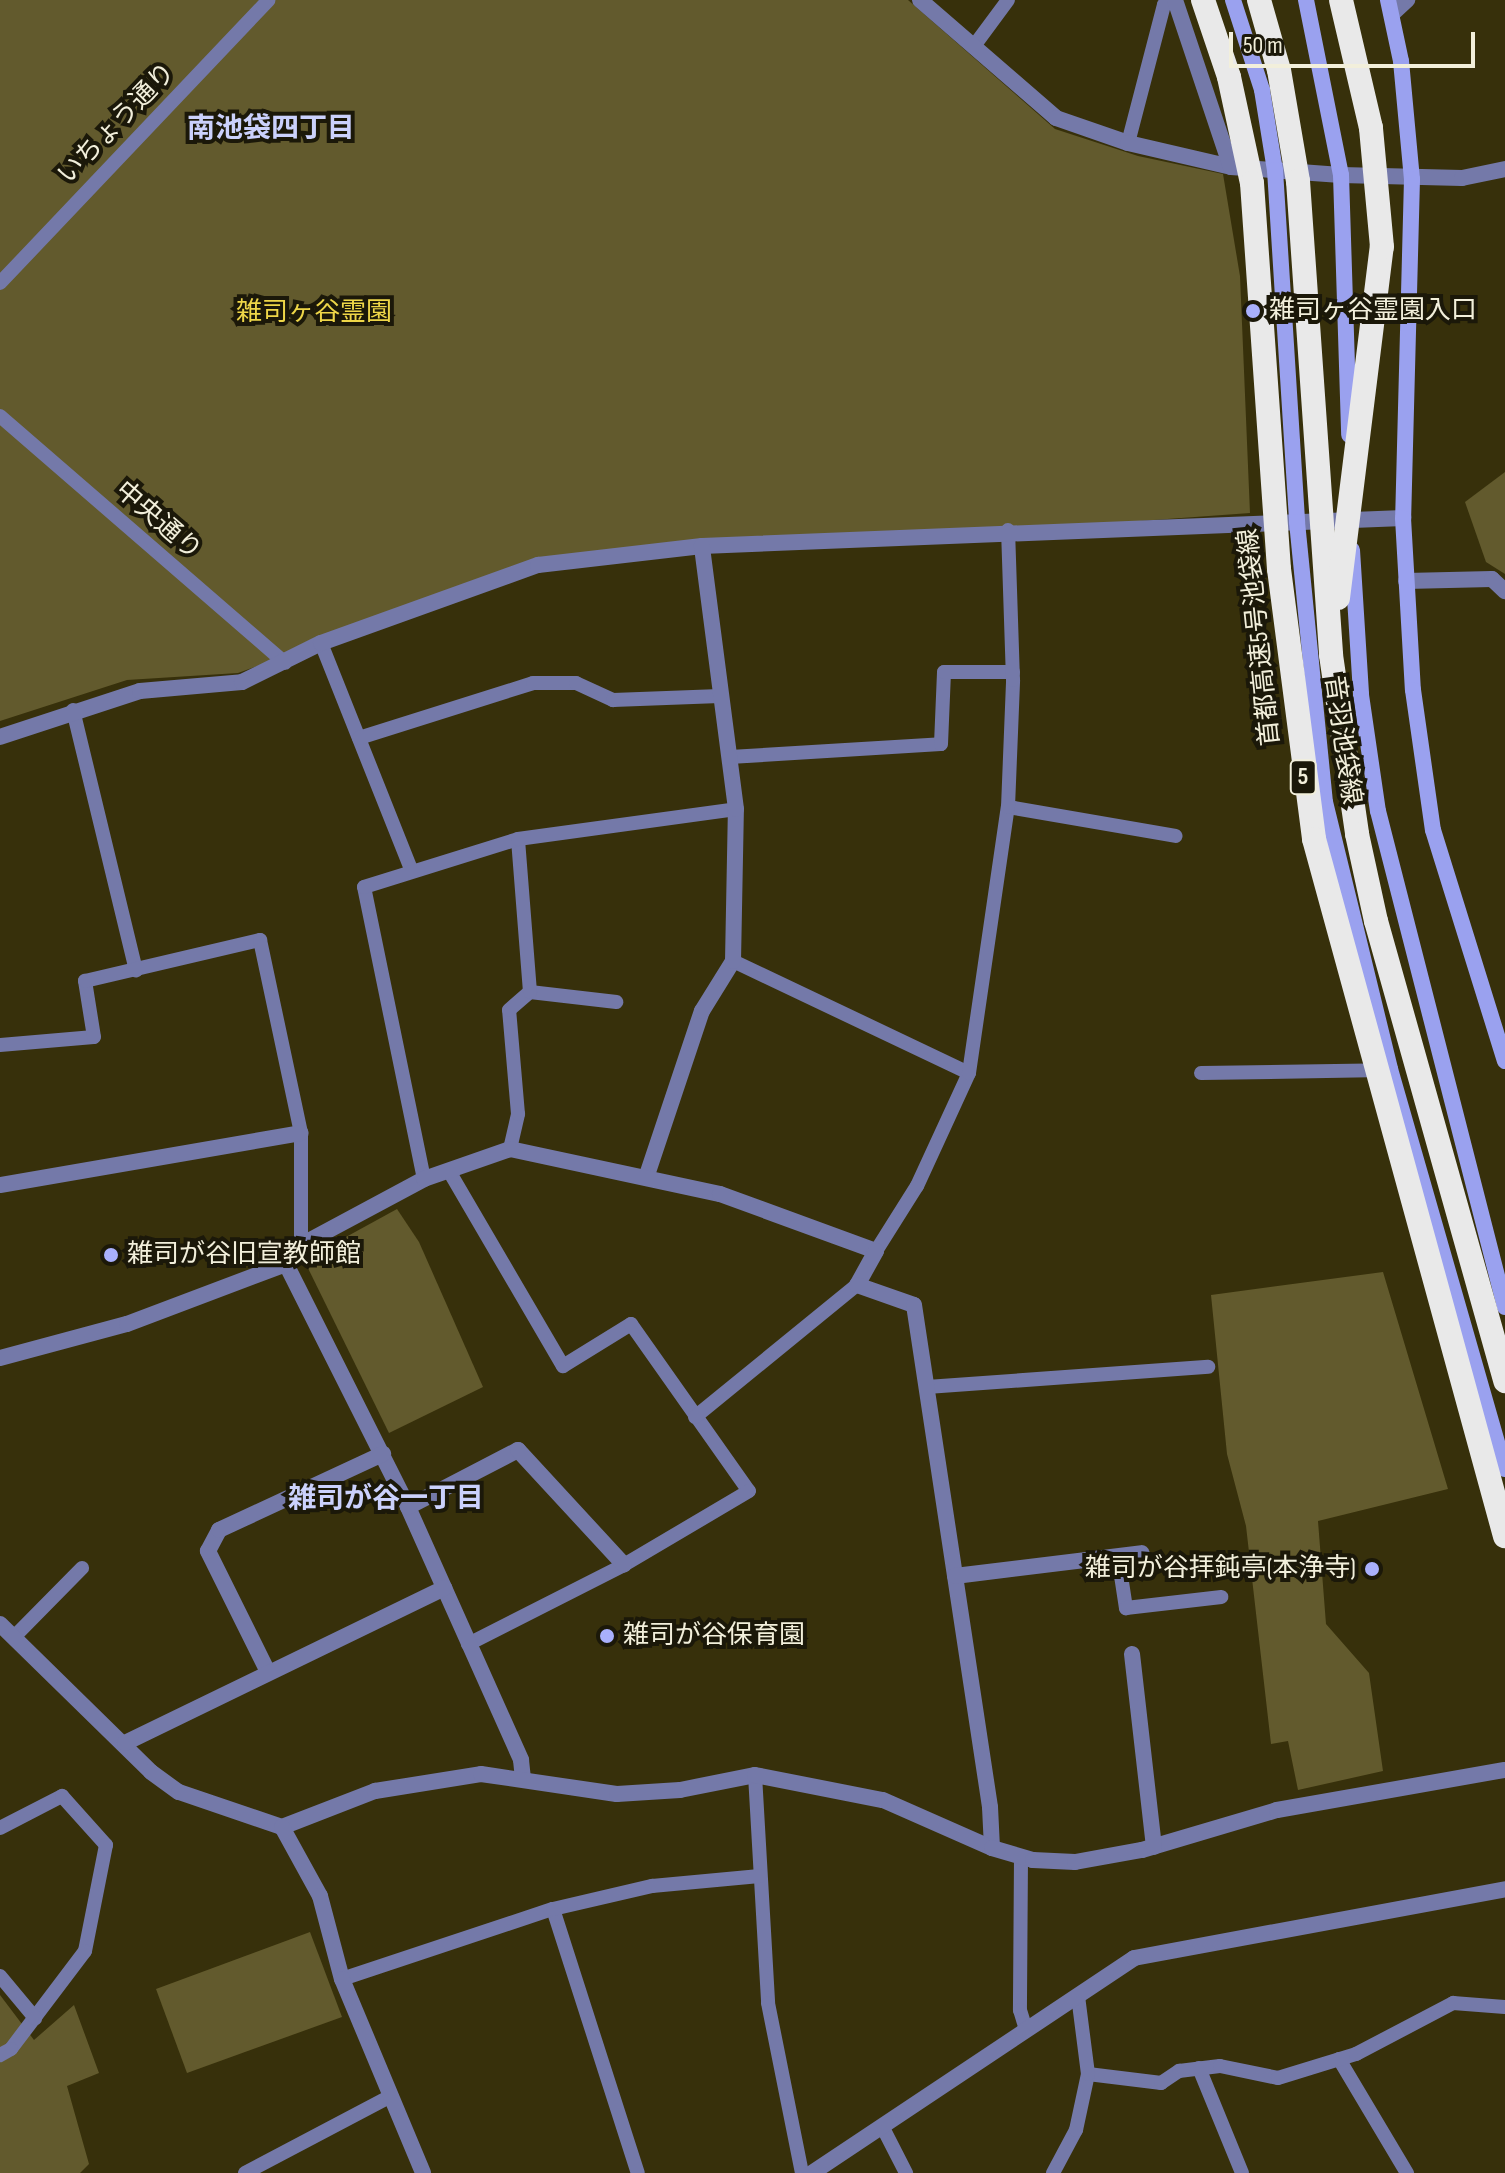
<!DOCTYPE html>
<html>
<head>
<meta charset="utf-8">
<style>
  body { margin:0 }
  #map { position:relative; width:1505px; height:2173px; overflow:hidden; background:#37300b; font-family:"Sofia Sans Condensed","Noto Sans JP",sans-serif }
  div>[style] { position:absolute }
  .green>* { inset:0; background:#625a2d }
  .service>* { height:14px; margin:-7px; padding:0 7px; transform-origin:7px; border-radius:7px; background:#7479a9 }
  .minor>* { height:16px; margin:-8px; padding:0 8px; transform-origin:8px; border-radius:8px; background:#7479a9 }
  .secondary>* { height:16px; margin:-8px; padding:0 8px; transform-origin:8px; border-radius:8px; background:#9aa1ef }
  .motorway-bridge>* { height:24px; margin:-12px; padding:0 12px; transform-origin:12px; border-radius:12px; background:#e9e9e9 }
  .dots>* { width:22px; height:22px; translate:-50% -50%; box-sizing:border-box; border:4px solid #1b1809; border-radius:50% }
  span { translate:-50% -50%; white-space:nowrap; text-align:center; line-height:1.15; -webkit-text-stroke:8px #1b1809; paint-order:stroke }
  .shield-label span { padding:2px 6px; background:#1b1809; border:2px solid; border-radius:6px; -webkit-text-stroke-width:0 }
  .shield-label { font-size:24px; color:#f2efdb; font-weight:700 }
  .street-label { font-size:26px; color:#f2efdb }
  .poi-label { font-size:26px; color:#f2efdb }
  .left { translate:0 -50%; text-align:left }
  .right { translate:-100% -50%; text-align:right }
  .park-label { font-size:26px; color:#eed648 }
  .neighbourhood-label { font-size:28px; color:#cbd1fc; font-weight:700 }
  .scale { position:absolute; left:1229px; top:32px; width:246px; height:36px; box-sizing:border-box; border:4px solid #f2efdb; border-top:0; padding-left:10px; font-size:24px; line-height:28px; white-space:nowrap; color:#f2efdb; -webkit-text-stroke:6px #1b1809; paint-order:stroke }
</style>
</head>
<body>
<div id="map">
  <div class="green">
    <div style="clip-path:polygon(0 0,908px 0,1055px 129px,1138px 156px,1223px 174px,1240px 276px,1250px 513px,538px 565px,238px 673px,127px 680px,0 721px)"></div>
    <div style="clip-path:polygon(1505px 472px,1505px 574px,1486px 562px,1465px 502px)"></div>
    <div style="clip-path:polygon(397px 1209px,419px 1242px,483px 1387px,389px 1433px,304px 1260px)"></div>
    <div style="clip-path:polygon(1383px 1272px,1448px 1489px,1318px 1521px,1326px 1624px,1369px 1673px,1383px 1771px,1298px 1790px,1288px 1741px,1271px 1744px,1246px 1526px,1227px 1454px,1211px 1295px)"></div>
    <div style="clip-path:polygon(310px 1932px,342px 2017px,187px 2073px,156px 1989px)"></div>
    <div style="clip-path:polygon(0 1995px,34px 2040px,74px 2005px,99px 2073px,67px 2086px,89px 2164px,80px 2173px,0 2173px)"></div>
  </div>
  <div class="service">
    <div style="left:974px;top:46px;width:57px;rotate:-53.5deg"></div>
    <div style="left:1128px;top:143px;width:143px;rotate:-75.4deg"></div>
    <div style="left:1164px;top:5px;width:9px;rotate:-32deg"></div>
    <div style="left:0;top:283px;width:390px;rotate:-46.5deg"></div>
    <div style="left:0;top:416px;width:377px;rotate:40.9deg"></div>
    <div style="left:321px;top:643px;width:243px;rotate:68.3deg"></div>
    <div style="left:73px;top:710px;width:268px;rotate:76.4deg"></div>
    <div style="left:359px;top:738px;width:182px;rotate:-17.5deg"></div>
    <div style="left:533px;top:683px;width:43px"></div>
    <div style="left:576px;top:683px;width:41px;rotate:24.7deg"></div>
    <div style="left:613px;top:700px;width:107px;rotate:-2.1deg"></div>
    <div style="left:730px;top:757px;width:211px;rotate:-3.5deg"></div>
    <div style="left:941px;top:744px;width:72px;rotate:-87.6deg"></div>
    <div style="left:944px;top:672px;width:69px"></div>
    <div style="left:1008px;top:807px;width:170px;rotate:9.8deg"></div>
    <div style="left:733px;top:961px;width:261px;rotate:25.4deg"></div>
    <div style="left:530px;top:992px;width:87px;rotate:6.6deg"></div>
    <div style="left:0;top:1045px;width:94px;rotate:-4.9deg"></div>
    <div style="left:94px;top:1037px;width:57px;rotate:-99.1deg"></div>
    <div style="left:85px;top:981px;width:180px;rotate:-13.2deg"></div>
    <div style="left:260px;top:940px;width:197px;rotate:78deg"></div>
    <div style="left:301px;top:1133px;width:112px;rotate:90deg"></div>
    <div style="left:1201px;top:1073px;width:183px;rotate:-0.9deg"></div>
    <div style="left:510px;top:1149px;width:36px;rotate:-77deg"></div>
    <div style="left:518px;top:1114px;width:104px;rotate:-94.9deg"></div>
    <div style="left:509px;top:1010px;width:28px;rotate:-41deg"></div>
    <div style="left:530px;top:992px;width:153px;rotate:-94.5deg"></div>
    <div style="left:449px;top:1171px;width:226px;rotate:59.7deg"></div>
    <div style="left:563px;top:1366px;width:80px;rotate:-31.7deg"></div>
    <div style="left:631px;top:1324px;width:204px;rotate:54.8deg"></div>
    <div style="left:749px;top:1491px;width:145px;rotate:149.4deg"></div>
    <div style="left:624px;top:1565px;width:175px;rotate:153.1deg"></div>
    <div style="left:424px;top:1179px;width:298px;rotate:-101.6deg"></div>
    <div style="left:364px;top:887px;width:161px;rotate:-17.3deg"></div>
    <div style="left:518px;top:839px;width:220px;rotate:-7.8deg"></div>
    <div style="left:876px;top:1251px;width:77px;rotate:-57.8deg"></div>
    <div style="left:917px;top:1186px;width:124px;rotate:-65.3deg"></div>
    <div style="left:969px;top:1073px;width:269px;rotate:-81.7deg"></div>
    <div style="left:1008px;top:807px;width:127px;rotate:-87.7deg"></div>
    <div style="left:1013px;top:680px;width:150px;rotate:-91.9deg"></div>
    <div style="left:927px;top:1387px;width:282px;rotate:-4.1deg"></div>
    <div style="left:695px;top:1417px;width:209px;rotate:-39.2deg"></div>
    <div style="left:1118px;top:1556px;width:53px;rotate:81.3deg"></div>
    <div style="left:1126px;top:1608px;width:96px;rotate:-6.6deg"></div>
    <div style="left:14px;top:1637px;width:97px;rotate:-45.4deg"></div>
    <div style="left:755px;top:1775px;width:228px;rotate:86.7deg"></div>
    <div style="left:768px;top:2003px;width:173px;rotate:78.7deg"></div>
    <div style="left:0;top:1828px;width:70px;rotate:-27.3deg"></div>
    <div style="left:62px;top:1796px;width:66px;rotate:48.1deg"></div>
    <div style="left:106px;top:1845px;width:108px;rotate:101.2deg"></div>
    <div style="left:85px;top:1951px;width:123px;rotate:127.1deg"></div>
    <div style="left:11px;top:2049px;width:13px;rotate:151deg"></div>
    <div style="left:1021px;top:1857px;width:153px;rotate:90.4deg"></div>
    <div style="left:1020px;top:2010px;width:21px;rotate:73deg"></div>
    <div style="left:553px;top:1909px;width:277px;rotate:72.2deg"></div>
    <div style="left:0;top:1976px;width:55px;rotate:50.2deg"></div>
    <div style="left:342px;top:1979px;width:222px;rotate:-18.4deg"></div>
    <div style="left:553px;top:1909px;width:102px;rotate:-13.1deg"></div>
    <div style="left:652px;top:1886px;width:108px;rotate:-5.3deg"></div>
    <div style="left:1339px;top:2059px;width:133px;rotate:59.2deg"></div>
    <div style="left:1199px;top:2068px;width:113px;rotate:67.7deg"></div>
    <div style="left:1088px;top:2074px;width:74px;rotate:7deg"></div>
    <div style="left:1161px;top:2083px;width:22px;rotate:-34deg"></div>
    <div style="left:1179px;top:2071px;width:41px;rotate:-7deg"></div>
    <div style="left:1220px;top:2066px;width:59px;rotate:11.7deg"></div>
    <div style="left:1278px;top:2078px;width:82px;rotate:-17.1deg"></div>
    <div style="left:1356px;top:2054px;width:110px;rotate:-27.7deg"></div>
    <div style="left:1453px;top:2003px;width:52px;rotate:4.4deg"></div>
    <div style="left:882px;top:2126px;width:53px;rotate:62.9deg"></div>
    <div style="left:245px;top:2173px;width:165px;rotate:-27.8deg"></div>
    <div style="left:1053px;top:2173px;width:49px;rotate:-61.9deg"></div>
    <div style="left:1076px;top:2130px;width:57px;rotate:-77.9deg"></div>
    <div style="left:1088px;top:2074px;width:79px;rotate:-97.3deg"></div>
  </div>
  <div class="minor">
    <div style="left:920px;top:0;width:180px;rotate:40.9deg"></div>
    <div style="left:1056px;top:118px;width:76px;rotate:19.1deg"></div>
    <div style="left:1128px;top:143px;width:106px;rotate:13.1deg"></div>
    <div style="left:1231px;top:167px;width:110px;rotate:4.2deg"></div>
    <div style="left:1341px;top:175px;width:121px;rotate:1.4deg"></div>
    <div style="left:1462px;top:178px;width:44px;rotate:-11.8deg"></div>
    <div style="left:1175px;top:0;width:176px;rotate:71.5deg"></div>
    <div style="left:1392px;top:14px;width:21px;rotate:-43deg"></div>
    <div style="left:1406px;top:581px;width:86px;rotate:-1.3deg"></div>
    <div style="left:1492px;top:579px;width:18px;rotate:43deg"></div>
    <div style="left:0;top:737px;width:147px;rotate:-18.2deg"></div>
    <div style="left:140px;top:691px;width:102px;rotate:-5deg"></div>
    <div style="left:242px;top:682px;width:88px;rotate:-26.3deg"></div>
    <div style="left:321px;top:643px;width:231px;rotate:-19.8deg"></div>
    <div style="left:538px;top:565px;width:165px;rotate:-6.6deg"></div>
    <div style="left:702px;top:546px;width:702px;rotate:-2.29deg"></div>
    <div style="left:647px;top:1175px;width:173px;rotate:-71.5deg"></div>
    <div style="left:702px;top:1011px;width:59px;rotate:-58.2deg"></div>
    <div style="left:733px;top:961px;width:152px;rotate:-88.9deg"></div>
    <div style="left:736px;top:809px;width:265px;rotate:-97.4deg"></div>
    <div style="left:0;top:1185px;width:305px;rotate:-9.8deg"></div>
    <div style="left:286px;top:1264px;width:272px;rotate:63.3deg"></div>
    <div style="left:408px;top:1507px;width:277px;rotate:65.9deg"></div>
    <div style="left:521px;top:1760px;width:19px;rotate:84deg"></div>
    <div style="left:0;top:1358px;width:131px;rotate:-15deg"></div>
    <div style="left:127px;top:1324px;width:170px;rotate:-20.7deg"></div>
    <div style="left:286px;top:1264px;width:24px;rotate:-52deg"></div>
    <div style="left:301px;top:1245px;width:140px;rotate:-28.2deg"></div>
    <div style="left:424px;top:1179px;width:91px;rotate:-19.2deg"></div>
    <div style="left:510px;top:1149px;width:215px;rotate:12.1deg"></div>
    <div style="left:720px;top:1194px;width:166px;rotate:20.1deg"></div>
    <div style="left:876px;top:1251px;width:39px;rotate:119deg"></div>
    <div style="left:857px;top:1285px;width:60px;rotate:19.3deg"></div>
    <div style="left:914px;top:1305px;width:508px;rotate:81.39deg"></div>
    <div style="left:990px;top:1807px;width:41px;rotate:87.2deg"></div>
    <div style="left:408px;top:1507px;width:124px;rotate:-27.4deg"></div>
    <div style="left:518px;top:1450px;width:156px;rotate:47.3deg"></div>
    <div style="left:955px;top:1576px;width:188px;rotate:-7deg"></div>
    <div style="left:0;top:1624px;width:211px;rotate:44.4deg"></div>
    <div style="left:151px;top:1772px;width:34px;rotate:36deg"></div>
    <div style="left:179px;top:1792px;width:109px;rotate:18.8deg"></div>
    <div style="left:282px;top:1827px;width:100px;rotate:-21.2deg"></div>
    <div style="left:375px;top:1791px;width:107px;rotate:-9.1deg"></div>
    <div style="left:481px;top:1774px;width:137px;rotate:8.4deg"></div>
    <div style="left:617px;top:1794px;width:63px;rotate:-3.6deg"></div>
    <div style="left:680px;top:1790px;width:76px;rotate:-11.3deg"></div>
    <div style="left:755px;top:1775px;width:130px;rotate:11.1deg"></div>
    <div style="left:883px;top:1800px;width:119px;rotate:23.8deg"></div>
    <div style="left:992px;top:1848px;width:43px;rotate:16.3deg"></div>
    <div style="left:1033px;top:1860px;width:42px;rotate:2.7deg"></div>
    <div style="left:1075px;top:1862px;width:68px;rotate:-10.2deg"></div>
    <div style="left:1142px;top:1850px;width:141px;rotate:-16.5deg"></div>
    <div style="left:1277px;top:1810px;width:231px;rotate:-10deg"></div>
    <div style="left:1132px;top:1654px;width:194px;rotate:83.5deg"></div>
    <div style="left:267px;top:1670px;width:133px;rotate:-116.4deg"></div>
    <div style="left:208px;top:1551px;width:24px;rotate:-62deg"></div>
    <div style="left:219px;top:1530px;width:181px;rotate:-24.9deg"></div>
    <div style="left:125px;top:1743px;width:355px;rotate:-25.9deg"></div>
    <div style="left:282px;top:1827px;width:79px;rotate:61.2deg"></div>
    <div style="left:320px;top:1896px;width:86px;rotate:75.2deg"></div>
    <div style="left:342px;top:1979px;width:210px;rotate:67.3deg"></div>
    <div style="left:812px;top:2173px;width:387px;rotate:-33.7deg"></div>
    <div style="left:1134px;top:1958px;width:377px;rotate:-10.5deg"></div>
  </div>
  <div class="secondary">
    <div style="left:1233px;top:0;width:95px;rotate:72.1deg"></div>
    <div style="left:1262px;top:90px;width:81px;rotate:80.8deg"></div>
    <div style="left:1275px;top:170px;width:353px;rotate:86.4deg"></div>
    <div style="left:1297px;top:522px;width:281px;rotate:84.3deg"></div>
    <div style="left:1325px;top:802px;width:275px;rotate:76.3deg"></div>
    <div style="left:1390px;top:1069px;width:416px;rotate:74deg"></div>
    <div style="left:1306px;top:0;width:178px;rotate:78.7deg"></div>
    <div style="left:1341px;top:175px;width:260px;rotate:88.2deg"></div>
    <div style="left:1388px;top:0;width:62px;rotate:78deg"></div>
    <div style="left:1401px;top:61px;width:119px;rotate:84.7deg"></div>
    <div style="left:1412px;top:179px;width:339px;rotate:91.5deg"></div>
    <div style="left:1403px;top:518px;width:172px;rotate:86.7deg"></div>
    <div style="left:1413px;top:690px;width:141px;rotate:81.9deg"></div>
    <div style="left:1433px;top:830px;width:242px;rotate:72.7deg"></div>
    <div style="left:1352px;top:550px;width:145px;rotate:86.4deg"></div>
    <div style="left:1361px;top:695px;width:117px;rotate:81.7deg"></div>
    <div style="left:1378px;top:811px;width:512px;rotate:75.64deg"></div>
  </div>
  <div class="motorway-bridge">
    <div style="left:1203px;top:0;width:81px;rotate:71.3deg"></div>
    <div style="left:1229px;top:77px;width:108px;rotate:77.8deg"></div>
    <div style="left:1252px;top:183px;width:387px;rotate:86deg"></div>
    <div style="left:1279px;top:569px;width:272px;rotate:82.6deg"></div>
    <div style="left:1314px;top:839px;width:723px;rotate:74.68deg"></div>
    <div style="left:1259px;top:0;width:73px;rotate:74.1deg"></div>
    <div style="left:1279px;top:70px;width:113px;rotate:80.3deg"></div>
    <div style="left:1298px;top:181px;width:475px;rotate:86deg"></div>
    <div style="left:1331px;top:655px;width:181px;rotate:81.7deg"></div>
    <div style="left:1357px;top:834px;width:89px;rotate:77.7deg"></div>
    <div style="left:1376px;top:921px;width:478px;rotate:74.3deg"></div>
    <div style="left:1338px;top:598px;width:354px;rotate:-82.9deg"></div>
    <div style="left:1382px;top:247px;width:120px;rotate:-95.3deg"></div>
    <div style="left:1371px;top:128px;width:131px;rotate:-103.2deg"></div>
  </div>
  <div class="dots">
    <div style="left:1253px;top:311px;background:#a9b0fc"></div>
    <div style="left:111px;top:1255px;background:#a9b0fc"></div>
    <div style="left:1372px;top:1569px;background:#a9b0fc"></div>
    <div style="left:607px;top:1636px;background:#a9b0fc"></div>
  </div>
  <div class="shield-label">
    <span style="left:1303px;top:777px">5</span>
  </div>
  <div class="street-label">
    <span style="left:117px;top:124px;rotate:-46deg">いちょう通り</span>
    <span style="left:158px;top:521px;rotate:41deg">中央通り</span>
    <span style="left:1260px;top:637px;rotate:-96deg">首都高速5号池袋線</span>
    <span style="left:1342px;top:740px;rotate:82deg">音羽池袋線</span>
  </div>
  <div class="poi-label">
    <span class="left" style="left:1269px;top:311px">雑司ヶ谷霊園入口</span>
    <span class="left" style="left:127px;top:1255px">雑司が谷旧宣教師館</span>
    <span class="right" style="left:1356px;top:1569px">雑司が谷拝鈍亭(本浄寺)</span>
    <span class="left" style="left:623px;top:1636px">雑司が谷保育園</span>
  </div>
  <div class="park-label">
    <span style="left:314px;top:313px">雑司ヶ谷霊園</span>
  </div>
  <div class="neighbourhood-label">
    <span style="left:271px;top:129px">南池袋四丁目</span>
    <span style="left:386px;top:1499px">雑司が谷一丁目</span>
  </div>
  <div class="scale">50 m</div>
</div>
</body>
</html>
